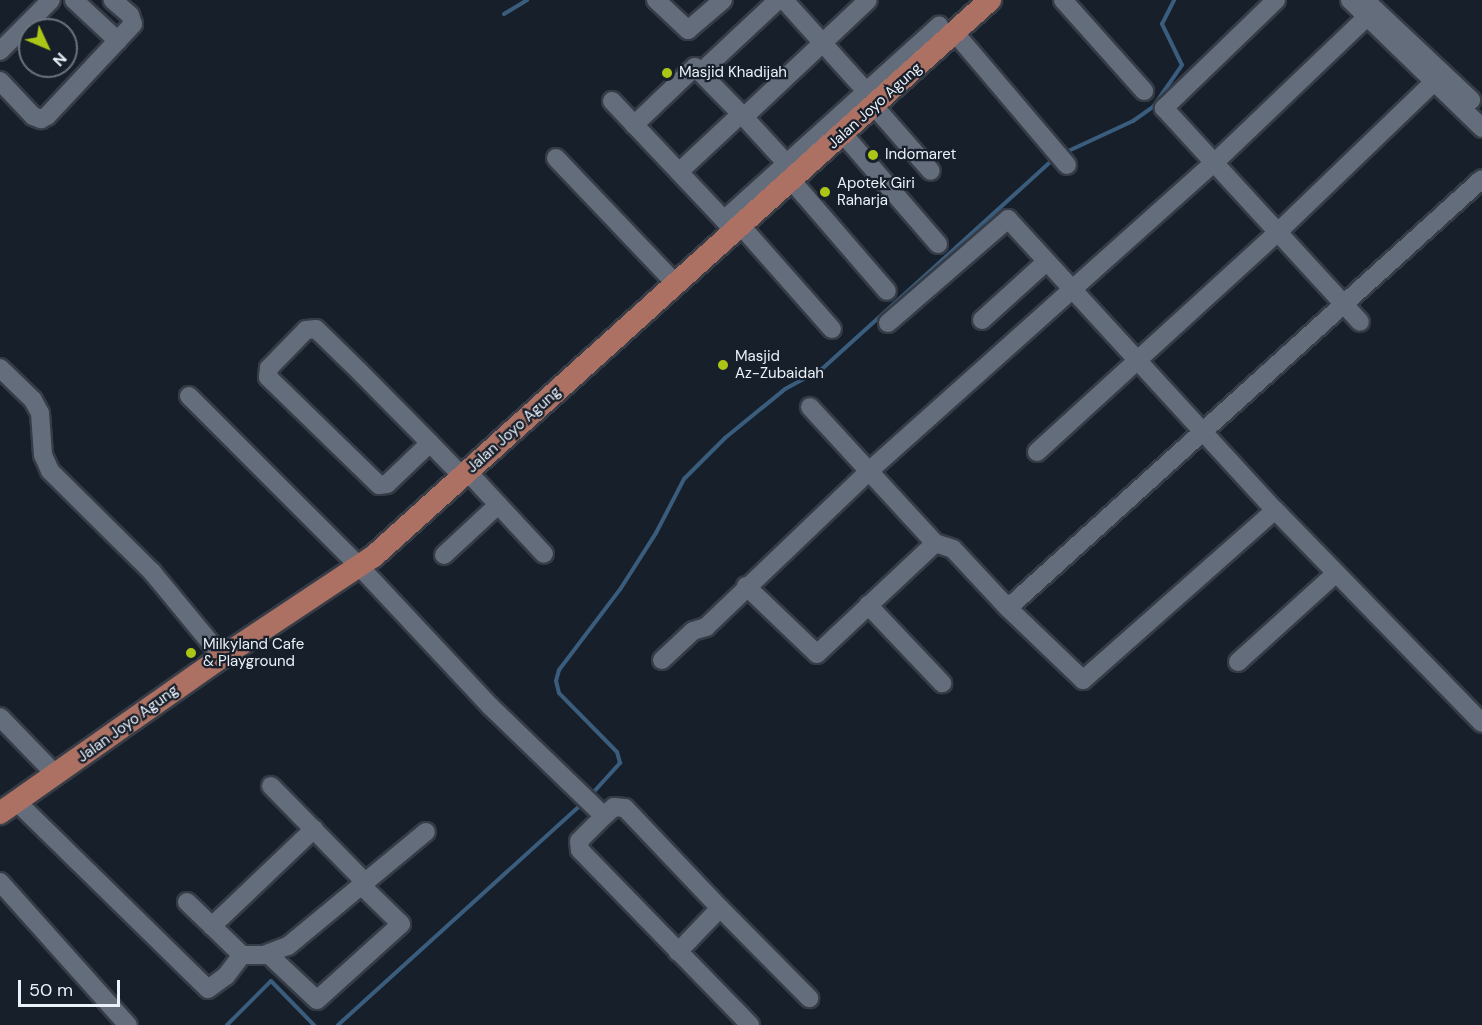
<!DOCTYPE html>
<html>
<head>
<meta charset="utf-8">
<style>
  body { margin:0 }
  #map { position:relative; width:1482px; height:1025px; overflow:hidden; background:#171f2b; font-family:"DM Sans",sans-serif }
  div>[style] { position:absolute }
  .stream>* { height:4px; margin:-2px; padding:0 2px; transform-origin:2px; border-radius:2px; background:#3a5d7d }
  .roads { filter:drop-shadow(2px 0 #363c46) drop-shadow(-2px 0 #363c46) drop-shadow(0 2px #363c46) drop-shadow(0 -2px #363c46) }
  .minor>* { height:18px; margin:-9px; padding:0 9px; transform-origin:9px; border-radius:9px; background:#636d7c }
  .major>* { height:22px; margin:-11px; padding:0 11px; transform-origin:11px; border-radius:11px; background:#ad7163 }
  .dots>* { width:16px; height:16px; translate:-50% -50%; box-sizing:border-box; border:3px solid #171f2b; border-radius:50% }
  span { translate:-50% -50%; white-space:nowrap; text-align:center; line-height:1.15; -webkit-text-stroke:4.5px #171f2b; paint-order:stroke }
  .poi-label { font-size:15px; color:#ebf1f9 }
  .left { translate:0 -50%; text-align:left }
  .street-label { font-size:15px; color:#ebf1f9 }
  .north { position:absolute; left:18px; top:18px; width:60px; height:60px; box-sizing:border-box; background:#171f2b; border:2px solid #6c737d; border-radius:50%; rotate:134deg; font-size:16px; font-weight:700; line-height:24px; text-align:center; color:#ebf1f9 }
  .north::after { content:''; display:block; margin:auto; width:21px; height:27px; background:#abc616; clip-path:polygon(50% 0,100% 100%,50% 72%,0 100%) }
  .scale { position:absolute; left:18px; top:980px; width:102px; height:27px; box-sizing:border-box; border:3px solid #ebf1f9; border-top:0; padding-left:8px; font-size:18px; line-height:21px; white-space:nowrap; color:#ebf1f9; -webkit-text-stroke:4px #171f2b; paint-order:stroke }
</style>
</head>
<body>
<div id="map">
  <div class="stream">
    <div style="left:504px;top:14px;width:27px;rotate:-31deg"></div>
    <div style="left:1064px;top:153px;width:76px;rotate:-24.9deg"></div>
    <div style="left:1133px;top:121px;width:24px;rotate:-35deg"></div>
    <div style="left:1153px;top:107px;width:51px;rotate:-55.4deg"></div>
    <div style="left:1182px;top:65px;width:46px;rotate:-116deg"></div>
    <div style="left:1162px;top:24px;width:27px;rotate:-63deg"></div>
    <div style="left:590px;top:796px;width:45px;rotate:-47.7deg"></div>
    <div style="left:620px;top:763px;width:11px;rotate:-105deg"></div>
    <div style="left:617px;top:752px;width:83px;rotate:-134.5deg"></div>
    <div style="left:559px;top:693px;width:12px;rotate:-104deg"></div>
    <div style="left:556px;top:681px;width:11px;rotate:-75deg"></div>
    <div style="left:559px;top:670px;width:103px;rotate:-52.9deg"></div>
    <div style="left:621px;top:588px;width:65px;rotate:-57.5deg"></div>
    <div style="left:656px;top:533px;width:61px;rotate:-62.6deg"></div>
    <div style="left:684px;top:479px;width:58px;rotate:-45deg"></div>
    <div style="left:725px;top:438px;width:77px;rotate:-39.2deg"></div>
    <div style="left:785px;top:389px;width:42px;rotate:-28.4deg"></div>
    <div style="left:822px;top:369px;width:314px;rotate:-42.2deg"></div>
    <div style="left:227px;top:1025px;width:62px;rotate:-45deg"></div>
    <div style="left:271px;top:981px;width:62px;rotate:45.7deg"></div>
    <div style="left:338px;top:1025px;width:329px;rotate:-42.2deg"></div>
  </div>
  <div class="roads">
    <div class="minor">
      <div style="left:74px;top:0;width:60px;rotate:43deg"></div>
      <div style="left:656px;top:0;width:44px;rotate:43.2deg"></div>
      <div style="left:688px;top:30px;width:46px;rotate:-40.6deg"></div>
      <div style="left:784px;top:0;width:122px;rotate:48deg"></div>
      <div style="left:1063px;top:0;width:122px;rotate:48.3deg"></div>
      <div style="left:1276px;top:0;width:156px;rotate:136deg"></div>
      <div style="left:1164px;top:108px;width:290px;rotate:47.5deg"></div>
      <div style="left:1350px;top:0;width:184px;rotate:44.1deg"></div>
      <div style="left:1365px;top:0;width:146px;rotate:43.3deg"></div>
      <div style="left:955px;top:33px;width:173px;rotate:49.7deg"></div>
      <div style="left:0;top:51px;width:72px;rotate:-45deg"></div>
      <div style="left:701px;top:72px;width:105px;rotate:-43.1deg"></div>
      <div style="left:0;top:81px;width:48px;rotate:46.7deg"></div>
      <div style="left:33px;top:116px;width:9px;rotate:21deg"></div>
      <div style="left:41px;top:119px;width:7px;rotate:-27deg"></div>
      <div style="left:47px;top:116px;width:126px;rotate:-46.9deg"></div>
      <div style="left:133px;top:24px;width:9px;rotate:-108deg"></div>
      <div style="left:130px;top:15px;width:23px;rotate:-139deg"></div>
      <div style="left:612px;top:101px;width:163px;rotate:46.7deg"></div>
      <div style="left:874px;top:106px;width:86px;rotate:48.8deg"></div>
      <div style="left:744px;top:117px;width:64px;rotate:47.5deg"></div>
      <div style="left:634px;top:125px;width:84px;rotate:-43.6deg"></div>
      <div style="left:695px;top:67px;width:70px;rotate:45.6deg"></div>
      <div style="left:744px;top:117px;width:170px;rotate:-43.3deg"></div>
      <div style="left:844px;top:135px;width:144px;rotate:49.2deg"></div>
      <div style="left:556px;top:158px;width:175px;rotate:46.4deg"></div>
      <div style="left:679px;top:172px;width:85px;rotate:-43.1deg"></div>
      <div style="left:792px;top:181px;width:145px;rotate:49.2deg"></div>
      <div style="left:742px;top:227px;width:136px;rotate:48.6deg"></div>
      <div style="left:735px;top:233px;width:17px;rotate:-130deg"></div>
      <div style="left:724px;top:220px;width:290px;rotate:-42.1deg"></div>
      <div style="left:982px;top:320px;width:86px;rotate:-42.2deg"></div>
      <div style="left:888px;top:323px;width:159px;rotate:-40.9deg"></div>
      <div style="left:1008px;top:219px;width:395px;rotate:47.5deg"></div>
      <div style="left:1275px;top:510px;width:297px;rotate:45.8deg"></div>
      <div style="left:0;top:368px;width:46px;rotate:44.1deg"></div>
      <div style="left:33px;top:400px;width:15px;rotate:62deg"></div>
      <div style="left:40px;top:413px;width:42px;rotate:85.9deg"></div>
      <div style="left:43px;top:455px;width:17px;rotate:66deg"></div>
      <div style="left:50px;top:471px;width:144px;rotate:44.7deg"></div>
      <div style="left:152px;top:572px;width:110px;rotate:50.5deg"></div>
      <div style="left:189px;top:396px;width:242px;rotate:45deg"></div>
      <div style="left:360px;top:567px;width:190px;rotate:46.9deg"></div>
      <div style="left:490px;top:706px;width:158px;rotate:44deg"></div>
      <div style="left:604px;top:816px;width:13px;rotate:-42deg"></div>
      <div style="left:614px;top:807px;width:11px;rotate:5deg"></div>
      <div style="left:625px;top:808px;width:138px;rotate:46.5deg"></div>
      <div style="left:720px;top:908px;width:61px;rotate:133.7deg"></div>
      <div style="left:810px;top:407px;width:185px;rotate:47.4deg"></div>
      <div style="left:430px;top:443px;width:59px;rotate:136.4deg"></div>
      <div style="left:387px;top:484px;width:8px;rotate:173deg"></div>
      <div style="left:379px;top:485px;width:155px;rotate:-135.8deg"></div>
      <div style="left:268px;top:377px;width:9px;rotate:-84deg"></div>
      <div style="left:269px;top:368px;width:53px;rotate:-45.8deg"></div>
      <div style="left:306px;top:330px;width:10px;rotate:-6deg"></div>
      <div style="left:316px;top:329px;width:60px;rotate:44.3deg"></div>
      <div style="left:359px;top:371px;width:101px;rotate:45.4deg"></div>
      <div style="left:430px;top:443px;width:46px;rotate:45.9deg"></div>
      <div style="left:1037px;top:452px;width:325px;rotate:-42.4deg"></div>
      <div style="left:1277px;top:233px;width:218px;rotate:-43.9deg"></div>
      <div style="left:467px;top:471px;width:113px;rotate:47.1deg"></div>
      <div style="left:444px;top:555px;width:74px;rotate:-42.8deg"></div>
      <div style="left:746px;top:586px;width:98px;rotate:43.8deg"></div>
      <div style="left:817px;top:654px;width:162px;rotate:-43.2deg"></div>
      <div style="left:935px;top:543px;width:19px;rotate:18deg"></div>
      <div style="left:953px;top:549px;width:81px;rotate:47deg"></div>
      <div style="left:1008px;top:608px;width:639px;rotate:-42.15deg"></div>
      <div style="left:868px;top:605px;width:108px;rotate:46.5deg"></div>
      <div style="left:1008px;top:608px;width:104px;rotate:43.8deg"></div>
      <div style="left:1083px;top:680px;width:256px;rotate:-41.5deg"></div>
      <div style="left:662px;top:660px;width:42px;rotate:-43.1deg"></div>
      <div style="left:693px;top:631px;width:14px;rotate:-17deg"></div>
      <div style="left:706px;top:627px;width:224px;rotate:-43.7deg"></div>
      <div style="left:868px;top:472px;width:462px;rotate:-41.8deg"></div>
      <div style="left:1213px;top:164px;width:211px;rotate:-43.7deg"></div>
      <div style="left:1238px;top:662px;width:132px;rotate:-42.2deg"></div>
      <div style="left:0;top:717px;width:81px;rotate:46deg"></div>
      <div style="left:271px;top:786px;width:133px;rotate:45.6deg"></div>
      <div style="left:17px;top:802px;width:267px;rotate:44.4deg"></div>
      <div style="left:208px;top:989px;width:22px;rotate:-36deg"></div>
      <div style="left:226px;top:976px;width:26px;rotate:-53deg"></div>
      <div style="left:604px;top:816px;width:35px;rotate:135deg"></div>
      <div style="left:579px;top:841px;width:9px;rotate:84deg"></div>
      <div style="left:580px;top:850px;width:244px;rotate:45.8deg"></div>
      <div style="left:314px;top:829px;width:141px;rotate:136.4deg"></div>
      <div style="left:212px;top:926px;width:42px;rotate:44deg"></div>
      <div style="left:242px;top:955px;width:22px"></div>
      <div style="left:264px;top:955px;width:26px;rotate:-21deg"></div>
      <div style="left:288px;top:946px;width:179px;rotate:-39.6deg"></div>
      <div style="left:0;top:882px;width:192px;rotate:48.2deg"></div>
      <div style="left:187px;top:902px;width:35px;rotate:44deg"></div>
      <div style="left:720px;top:908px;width:127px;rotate:45.3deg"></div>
      <div style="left:268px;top:954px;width:67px;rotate:43.2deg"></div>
      <div style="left:317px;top:1000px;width:113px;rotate:-42.1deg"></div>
      <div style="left:401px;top:924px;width:57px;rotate:-135.7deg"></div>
    </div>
    <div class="major">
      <div style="left:0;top:813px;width:271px;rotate:-35.1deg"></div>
      <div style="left:222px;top:657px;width:182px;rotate:-33.6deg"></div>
      <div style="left:374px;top:556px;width:830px;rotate:-42.07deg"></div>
    </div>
  </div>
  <div class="dots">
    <div style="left:667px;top:73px;background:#abc616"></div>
    <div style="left:873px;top:155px;background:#abc616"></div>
    <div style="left:825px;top:192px;background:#abc616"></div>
    <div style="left:723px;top:365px;background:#abc616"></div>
    <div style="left:191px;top:653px;background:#abc616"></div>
  </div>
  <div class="poi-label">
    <span class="left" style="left:679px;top:73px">Masjid Khadijah</span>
    <span class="left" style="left:885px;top:155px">Indomaret</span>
    <span class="left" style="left:837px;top:192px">Apotek Giri<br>Raharja</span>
    <span class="left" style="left:735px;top:365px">Masjid<br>Az-Zubaidah</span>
    <span class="left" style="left:203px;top:653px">Milkyland Cafe<br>&amp; Playground</span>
  </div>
  <div class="street-label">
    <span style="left:875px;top:106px;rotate:-42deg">Jalan Joyo Agung</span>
    <span style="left:514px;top:430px;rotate:-42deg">Jalan Joyo Agung</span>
    <span style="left:128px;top:724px;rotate:-36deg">Jalan Joyo Agung</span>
  </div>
  <div class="north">N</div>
  <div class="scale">50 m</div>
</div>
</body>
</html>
